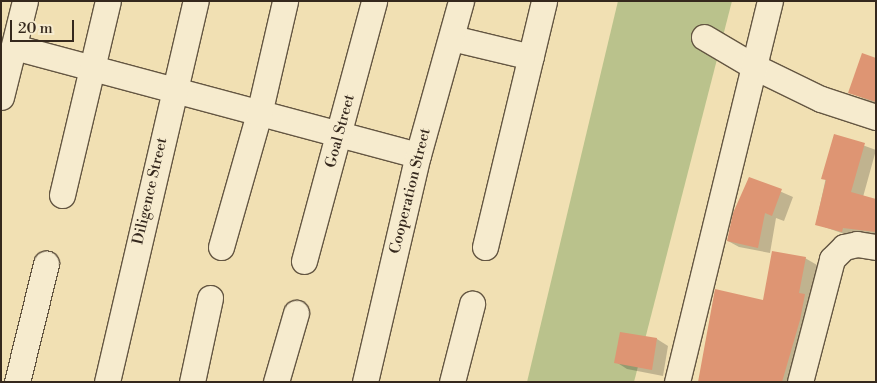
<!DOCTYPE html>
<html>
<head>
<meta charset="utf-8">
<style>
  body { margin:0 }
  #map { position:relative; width:877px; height:383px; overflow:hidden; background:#f1e0b3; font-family:"Libre Bodoni",serif }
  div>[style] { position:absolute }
  .green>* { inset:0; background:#bac28c }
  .shadow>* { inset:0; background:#0003 }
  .building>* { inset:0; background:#de9573 }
  .roads { filter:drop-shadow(1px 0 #645642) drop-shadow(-1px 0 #645642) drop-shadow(0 1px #645642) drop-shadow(0 -1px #645642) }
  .street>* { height:25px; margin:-12.5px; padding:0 12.5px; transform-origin:12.5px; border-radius:12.5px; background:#f6ebce }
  span { translate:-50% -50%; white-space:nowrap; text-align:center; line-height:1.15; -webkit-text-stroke:5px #f6ebce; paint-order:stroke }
  .street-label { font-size:15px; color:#35281d }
  .frame { position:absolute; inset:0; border:2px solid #35281d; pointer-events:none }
  .scale { position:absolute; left:10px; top:20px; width:64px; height:22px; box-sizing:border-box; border:2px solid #35281d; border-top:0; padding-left:6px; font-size:15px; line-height:18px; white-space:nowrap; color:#35281d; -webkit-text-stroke:4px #f6ebce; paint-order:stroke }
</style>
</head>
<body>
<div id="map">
  <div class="green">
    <div style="clip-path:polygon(618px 1px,732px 1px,634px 382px,527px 382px)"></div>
  </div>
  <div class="shadow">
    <div style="clip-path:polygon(876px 60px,876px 104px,849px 92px)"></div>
    <div style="clip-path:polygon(835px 135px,876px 150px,863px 197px,876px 200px,876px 237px,853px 237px,816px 224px)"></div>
    <div style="clip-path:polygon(749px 178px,793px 197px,784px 221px,776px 218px,770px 253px,739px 247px,728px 241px)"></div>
    <div style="clip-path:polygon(805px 258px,817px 265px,795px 382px,699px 382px,764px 301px)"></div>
    <div style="clip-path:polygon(621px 333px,657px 339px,668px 346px,663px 376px,627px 369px,616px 362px)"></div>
  </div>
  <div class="building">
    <div style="clip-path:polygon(862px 53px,876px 58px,876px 102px,848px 93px)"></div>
    <div style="clip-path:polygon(834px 134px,865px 143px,851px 192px,876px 199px,876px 232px,843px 228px,842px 232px,815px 225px,826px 180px,821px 179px)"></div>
    <div style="clip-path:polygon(749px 177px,782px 189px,772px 216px,765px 213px,758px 248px,727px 241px,733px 213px)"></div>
    <div style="clip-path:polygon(772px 251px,806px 257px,799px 293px,805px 294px,800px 320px,782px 382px,698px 382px,715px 289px,763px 300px)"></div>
    <div style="clip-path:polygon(620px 332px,657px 338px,652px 370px,614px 363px)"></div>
  </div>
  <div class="roads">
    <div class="street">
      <div style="left:704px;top:37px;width:59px;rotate:30.5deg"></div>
      <div style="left:755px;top:67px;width:73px;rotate:25.9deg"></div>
      <div style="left:821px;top:99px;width:58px;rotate:18.1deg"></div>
      <div style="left:452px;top:38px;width:81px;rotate:13.5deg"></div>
      <div style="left:14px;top:47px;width:418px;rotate:15deg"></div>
      <div style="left:1px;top:97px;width:99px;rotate:-76deg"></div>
      <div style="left:62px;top:195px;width:199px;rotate:-76.7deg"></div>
      <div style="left:221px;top:247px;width:138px;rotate:-74.1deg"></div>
      <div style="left:259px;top:114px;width:116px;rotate:-77deg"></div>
      <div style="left:485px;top:247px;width:253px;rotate:-76.5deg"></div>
      <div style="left:304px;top:261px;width:269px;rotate:-74.9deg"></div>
      <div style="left:17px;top:382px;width:122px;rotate:-76.2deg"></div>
      <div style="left:107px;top:382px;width:391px;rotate:-76.9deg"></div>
      <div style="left:192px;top:382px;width:86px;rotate:-77.9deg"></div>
      <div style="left:276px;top:382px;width:72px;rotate:-73.8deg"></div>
      <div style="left:365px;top:382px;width:233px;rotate:-76.9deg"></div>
      <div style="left:418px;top:155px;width:160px;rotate:-74.4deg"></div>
      <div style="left:452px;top:382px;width:81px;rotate:-75.6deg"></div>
      <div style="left:677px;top:382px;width:392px;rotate:-76.3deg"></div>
      <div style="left:800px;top:382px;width:127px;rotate:-75.4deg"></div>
      <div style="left:832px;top:259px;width:17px;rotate:-45deg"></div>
      <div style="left:844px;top:247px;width:13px;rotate:-13deg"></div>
      <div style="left:857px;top:244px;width:19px;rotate:9deg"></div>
    </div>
  </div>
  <div class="street-label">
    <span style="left:340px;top:131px;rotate:-75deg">Goal Street</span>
    <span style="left:150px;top:191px;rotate:-77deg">Diligence Street</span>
    <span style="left:410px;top:191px;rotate:-76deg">Cooperation Street</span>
  </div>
  <div class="frame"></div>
  <div class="scale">20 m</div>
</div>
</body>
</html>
